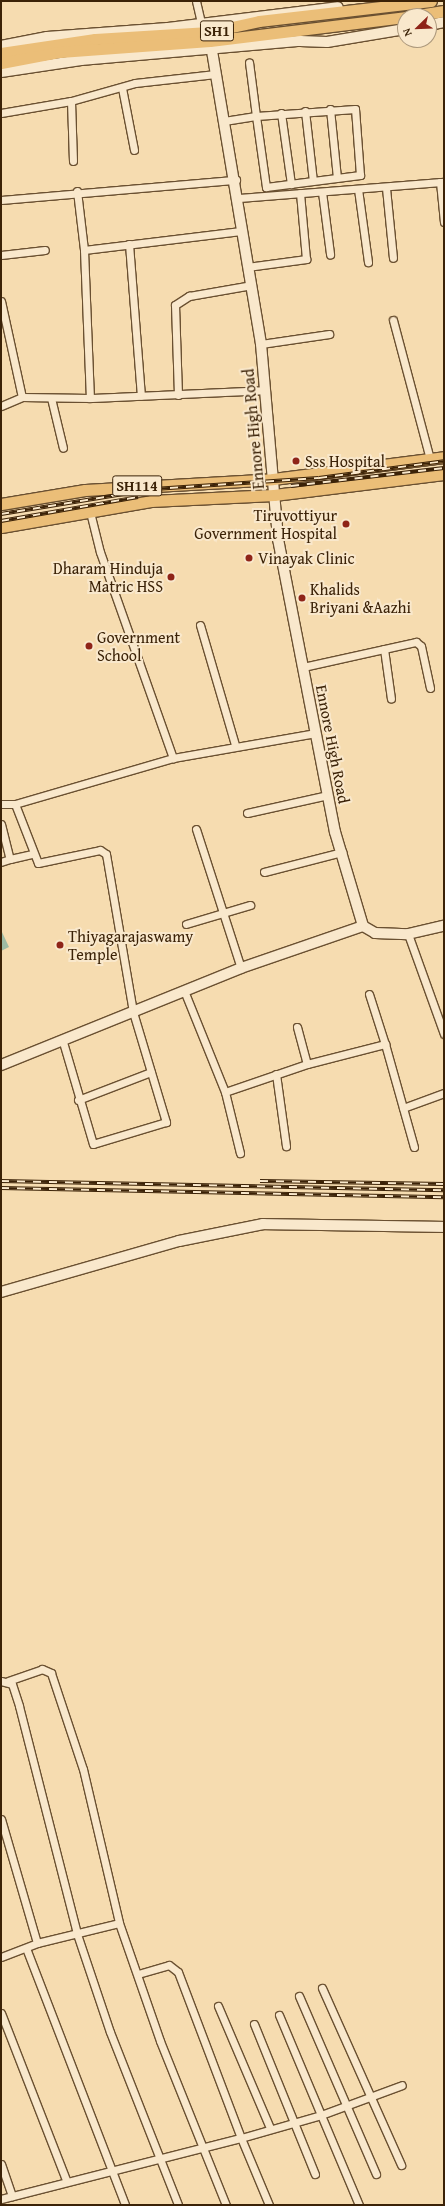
<!DOCTYPE html>
<html>
<head>
<meta charset="utf-8">
<style>
  body { margin:0 }
  #map { position:relative; width:445px; height:2206px; overflow:hidden; background:#f6dcb0; font-family:"Gentium Book Plus",serif }
  div>[style] { position:absolute }
  .water>* { inset:0; background:#9ebca5 }
  .roads { filter:drop-shadow(1px 0 #6a5031) drop-shadow(-1px 0 #6a5031) drop-shadow(0 1px #6a5031) drop-shadow(0 -1px #6a5031) }
  .street>* { height:7px; margin:-3.5px; padding:0 3.5px; transform-origin:3.5px; border-radius:3.5px; background:#f9e8cc }
  .secondary>* { height:10px; margin:-5px; padding:0 5px; transform-origin:5px; border-radius:5px; background:#f9e8cc }
  .primary>* { height:11px; margin:-5.5px; padding:0 5.5px; transform-origin:5.5px; border-radius:5.5px; background:#ebbe78 }
  .rail>* { height:4px; margin-top:-2px; transform-origin:0; background:repeating-linear-gradient(90deg,#f9e8cc 0 8px,#3b2207 0 16px); box-sizing:border-box; border-block:1px solid #3b2207 }
  .dots>* { width:11px; height:11px; translate:-50% -50%; box-sizing:border-box; border:2px solid #f9e8cc; border-radius:50% }
  span { translate:-50% -50%; white-space:nowrap; text-align:center; line-height:1.15; -webkit-text-stroke:4px #f9e8cc; paint-order:stroke }
  .shield-label span { padding:1px 3px; background:#f9e8cc; border:1px solid; border-radius:3px; -webkit-text-stroke-width:0 }
  .shield-label { font-size:15px; color:#3b2207; font-weight:700 }
  .street-label { font-size:16px; color:#3b2207 }
  .poi-label { font-size:16px; color:#3b2207 }
  .left { translate:0 -50%; text-align:left }
  .right { translate:-100% -50%; text-align:right }
  .frame { position:absolute; inset:0; border:2px solid #3b2207; pointer-events:none }
  .north { position:absolute; left:397px; top:8px; width:40px; height:40px; box-sizing:border-box; background:#f9e8cc; border:1px solid #ad997d; border-radius:50%; rotate:247deg; font-size:11px; font-weight:700; line-height:16px; text-align:center; color:#3b2207 }
  .north::after { content:''; display:block; margin:auto; width:14px; height:18px; background:#8f2418; clip-path:polygon(50% 0,100% 100%,50% 72%,0 100%) }
</style>
</head>
<body>
<div id="map">
  <div class="water">
    <div style="clip-path:polygon(1px 930px,9px 947px,1px 951px)"></div>
  </div>
  <div class="roads">
    <div class="street">
      <div style="left:196px;top:1px;width:27px;rotate:77deg"></div>
      <div style="left:122px;top:88px;width:63px;rotate:79deg"></div>
      <div style="left:71px;top:101px;width:60px;rotate:88.1deg"></div>
      <div style="left:330px;top:109px;width:69px;rotate:84.2deg"></div>
      <div style="left:305px;top:111px;width:70px;rotate:83.5deg"></div>
      <div style="left:1px;top:113px;width:71px;rotate:-9.7deg"></div>
      <div style="left:71px;top:101px;width:66px;rotate:-15.7deg"></div>
      <div style="left:135px;top:83px;width:81px;rotate:-6.4deg"></div>
      <div style="left:281px;top:113px;width:72px;rotate:82deg"></div>
      <div style="left:224px;top:121px;width:32px;rotate:-9deg"></div>
      <div style="left:256px;top:116px;width:72px;rotate:82deg"></div>
      <div style="left:266px;top:187px;width:95px;rotate:-7.3deg"></div>
      <div style="left:360px;top:175px;width:66px;rotate:-94.3deg"></div>
      <div style="left:355px;top:109px;width:99px;rotate:176deg"></div>
      <div style="left:256px;top:116px;width:54px;rotate:-97.4deg"></div>
      <div style="left:440px;top:182px;width:40px;rotate:84.3deg"></div>
      <div style="left:386px;top:188px;width:70px;rotate:84.3deg"></div>
      <div style="left:358px;top:189px;width:74px;rotate:82.2deg"></div>
      <div style="left:77px;top:191px;width:59px;rotate:83.2deg"></div>
      <div style="left:84px;top:250px;width:148px;rotate:87.7deg"></div>
      <div style="left:322px;top:192px;width:63px;rotate:82.6deg"></div>
      <div style="left:239px;top:198px;width:206px;rotate:-4.5deg"></div>
      <div style="left:1px;top:200px;width:236px;rotate:-4.9deg"></div>
      <div style="left:129px;top:244px;width:152px;rotate:85.5deg"></div>
      <div style="left:84px;top:250px;width:158px;rotate:-6.9deg"></div>
      <div style="left:1px;top:255px;width:44px;rotate:-6.5deg"></div>
      <div style="left:247px;top:267px;width:60px;rotate:-7.7deg"></div>
      <div style="left:306px;top:259px;width:66px;rotate:-95.2deg"></div>
      <div style="left:1px;top:301px;width:98px;rotate:77.7deg"></div>
      <div style="left:393px;top:320px;width:144px;rotate:75.1deg"></div>
      <div style="left:261px;top:344px;width:69px;rotate:-8.4deg"></div>
      <div style="left:178px;top:395px;width:90px;rotate:-91.9deg"></div>
      <div style="left:175px;top:305px;width:17px;rotate:-33deg"></div>
      <div style="left:189px;top:296px;width:64px;rotate:-9.9deg"></div>
      <div style="left:51px;top:398px;width:51px;rotate:76.5deg"></div>
      <div style="left:1px;top:406px;width:23px;rotate:-23deg"></div>
      <div style="left:22px;top:397px;width:68px;rotate:0.8deg"></div>
      <div style="left:90px;top:398px;width:175px;rotate:-2.6deg"></div>
      <div style="left:90px;top:512px;width:41px;rotate:76deg"></div>
      <div style="left:100px;top:552px;width:219px;rotate:70.5deg"></div>
      <div style="left:200px;top:625px;width:125px;rotate:73.7deg"></div>
      <div style="left:384px;top:649px;width:50px;rotate:82deg"></div>
      <div style="left:303px;top:667px;width:116px;rotate:-12.5deg"></div>
      <div style="left:416px;top:642px;width:6px;rotate:39deg"></div>
      <div style="left:421px;top:646px;width:43px;rotate:77.9deg"></div>
      <div style="left:1px;top:804px;width:14px"></div>
      <div style="left:15px;top:804px;width:63px;rotate:68.7deg"></div>
      <div style="left:38px;top:863px;width:63px;rotate:-11.8deg"></div>
      <div style="left:100px;top:850px;width:7px;rotate:34deg"></div>
      <div style="left:106px;top:854px;width:160px;rotate:80.3deg"></div>
      <div style="left:133px;top:1012px;width:115px;rotate:73.3deg"></div>
      <div style="left:166px;top:1122px;width:76px;rotate:163.2deg"></div>
      <div style="left:93px;top:1144px;width:106px;rotate:-106.4deg"></div>
      <div style="left:15px;top:804px;width:165px;rotate:-16.2deg"></div>
      <div style="left:173px;top:758px;width:145px;rotate:-9.9deg"></div>
      <div style="left:247px;top:813px;width:83px;rotate:-12.5deg"></div>
      <div style="left:1px;top:824px;width:36px;rotate:76deg"></div>
      <div style="left:10px;top:859px;width:9px;rotate:162deg"></div>
      <div style="left:196px;top:829px;width:146px;rotate:72.1deg"></div>
      <div style="left:10px;top:859px;width:23px;rotate:-13deg"></div>
      <div style="left:264px;top:872px;width:81px;rotate:-14.4deg"></div>
      <div style="left:186px;top:924px;width:67px;rotate:-16.5deg"></div>
      <div style="left:408px;top:934px;width:106px;rotate:70.2deg"></div>
      <div style="left:185px;top:993px;width:107px;rotate:68deg"></div>
      <div style="left:225px;top:1092px;width:87px;rotate:-18.9deg"></div>
      <div style="left:307px;top:1064px;width:81px;rotate:-14.4deg"></div>
      <div style="left:385px;top:1044px;width:107px;rotate:74.3deg"></div>
      <div style="left:369px;top:994px;width:52px;rotate:72.3deg"></div>
      <div style="left:297px;top:1027px;width:38px;rotate:75deg"></div>
      <div style="left:276px;top:1074px;width:73px;rotate:82.1deg"></div>
      <div style="left:225px;top:1092px;width:63px;rotate:76.2deg"></div>
      <div style="left:78px;top:1100px;width:78px;rotate:-21deg"></div>
      <div style="left:403px;top:1108px;width:44px;rotate:-20.1deg"></div>
      <div style="left:1px;top:1681px;width:11px;rotate:15deg"></div>
      <div style="left:12px;top:1684px;width:23px;rotate:72deg"></div>
      <div style="left:19px;top:1706px;width:235px;rotate:75.7deg"></div>
      <div style="left:77px;top:1934px;width:103px;rotate:71.4deg"></div>
      <div style="left:110px;top:2032px;width:186px;rotate:68.5deg"></div>
      <div style="left:8px;top:1681px;width:36px;rotate:-19deg"></div>
      <div style="left:42px;top:1669px;width:10px;rotate:24deg"></div>
      <div style="left:51px;top:1673px;width:101px;rotate:71.6deg"></div>
      <div style="left:83px;top:1769px;width:158px;rotate:76.8deg"></div>
      <div style="left:119px;top:1923px;width:125px;rotate:70.8deg"></div>
      <div style="left:160px;top:2041px;width:177px;rotate:68.1deg"></div>
      <div style="left:1px;top:1819px;width:129px;rotate:73.8deg"></div>
      <div style="left:26px;top:1948px;width:275px;rotate:68.9deg"></div>
      <div style="left:1px;top:1957px;width:39px;rotate:-21deg"></div>
      <div style="left:37px;top:1943px;width:84px;rotate:-13.7deg"></div>
      <div style="left:138px;top:1974px;width:32px;rotate:-16deg"></div>
      <div style="left:169px;top:1965px;width:11px;rotate:38deg"></div>
      <div style="left:178px;top:1972px;width:178px;rotate:69.2deg"></div>
      <div style="left:241px;top:2138px;width:83px;rotate:-16deg"></div>
      <div style="left:321px;top:2115px;width:98px;rotate:67.1deg"></div>
      <div style="left:322px;top:1988px;width:194px;rotate:65.9deg"></div>
      <div style="left:299px;top:1996px;width:194px;rotate:66.6deg"></div>
      <div style="left:218px;top:2006px;width:133px;rotate:66.9deg"></div>
      <div style="left:1px;top:2013px;width:181px;rotate:68.7deg"></div>
      <div style="left:279px;top:2015px;width:108px;rotate:67.2deg"></div>
      <div style="left:321px;top:2115px;width:86px;rotate:-20.3deg"></div>
      <div style="left:254px;top:2024px;width:162px;rotate:67.9deg"></div>
      <div style="left:1px;top:2164px;width:34px;rotate:71deg"></div>
      <div style="left:1px;top:2199px;width:248px;rotate:-14.3deg"></div>
      <div style="left:241px;top:2138px;width:73px;rotate:67.3deg"></div>
    </div>
    <div class="secondary">
      <div style="left:429px;top:25px;width:15px;rotate:-11deg"></div>
      <div style="left:209px;top:33px;width:315px;rotate:80.5deg"></div>
      <div style="left:261px;top:344px;width:196px;rotate:85deg"></div>
      <div style="left:278px;top:539px;width:298px;rotate:79deg"></div>
      <div style="left:335px;top:832px;width:98px;rotate:73.4deg"></div>
      <div style="left:363px;top:926px;width:14px;rotate:30deg"></div>
      <div style="left:375px;top:933px;width:33px;rotate:2deg"></div>
      <div style="left:408px;top:934px;width:37px;rotate:-13deg"></div>
      <div style="left:1px;top:46px;width:47px;rotate:-11.1deg"></div>
      <div style="left:47px;top:37px;width:121px;rotate:-4.3deg"></div>
      <div style="left:168px;top:28px;width:171px;rotate:-7deg"></div>
      <div style="left:1px;top:72px;width:81px;rotate:-8.5deg"></div>
      <div style="left:81px;top:60px;width:220px;rotate:-5deg"></div>
      <div style="left:300px;top:41px;width:27px;rotate:2deg"></div>
      <div style="left:327px;top:42px;width:79px;rotate:-9.5deg"></div>
      <div style="left:1px;top:1065px;width:259px;rotate:-22deg"></div>
      <div style="left:241px;top:968px;width:129px;rotate:-19deg"></div>
      <div style="left:1px;top:1292px;width:185px;rotate:-16deg"></div>
      <div style="left:179px;top:1241px;width:86px;rotate:-11.4deg"></div>
      <div style="left:263px;top:1224px;width:181px;rotate:0.9deg"></div>
    </div>
    <div class="primary">
      <div style="left:412px;top:16px;width:32px;rotate:-9deg"></div>
      <div style="left:1px;top:53px;width:95px;rotate:-8.5deg"></div>
      <div style="left:95px;top:39px;width:114px;rotate:-3.5deg"></div>
      <div style="left:209px;top:32px;width:51px;rotate:-12.4deg"></div>
      <div style="left:259px;top:21px;width:173px;rotate:-6.6deg"></div>
      <div style="left:1px;top:63px;width:60px;rotate:-10.6deg"></div>
      <div style="left:60px;top:52px;width:150px;rotate:-4.2deg"></div>
      <div style="left:210px;top:41px;width:196px;rotate:-7deg"></div>
      <div style="left:1px;top:504px;width:85px;rotate:-9.5deg"></div>
      <div style="left:85px;top:490px;width:188px;rotate:-3.3deg"></div>
      <div style="left:273px;top:479px;width:172px;rotate:-7.3deg"></div>
      <div style="left:1px;top:527px;width:152px;rotate:-9.8deg"></div>
      <div style="left:151px;top:501px;width:123px;rotate:-2.8deg"></div>
      <div style="left:274px;top:495px;width:171px;rotate:-7deg"></div>
    </div>
  </div>
  <div class="rail">
    <div style="left:291px;top:486px;width:154px;rotate:-6.7deg"></div>
    <div style="left:1px;top:514px;width:155px;rotate:-9.3deg"></div>
    <div style="left:154px;top:489px;width:165px;rotate:-3.8deg"></div>
    <div style="left:319px;top:478px;width:126px;rotate:-7.7deg"></div>
    <div style="left:1px;top:521px;width:139px;rotate:-9.9deg"></div>
    <div style="left:1px;top:1181px;width:443px;rotate:1.2deg"></div>
    <div style="left:260px;top:1181px;width:184px;rotate:0.9deg"></div>
    <div style="left:1px;top:1188px;width:443px;rotate:1.2deg"></div>
  </div>
  <div class="dots">
    <div style="left:296px;top:461px;background:#8f2418"></div>
    <div style="left:346px;top:524px;background:#8f2418"></div>
    <div style="left:249px;top:558px;background:#8f2418"></div>
    <div style="left:171px;top:577px;background:#8f2418"></div>
    <div style="left:302px;top:598px;background:#8f2418"></div>
    <div style="left:89px;top:646px;background:#8f2418"></div>
    <div style="left:60px;top:945px;background:#8f2418"></div>
  </div>
  <div class="shield-label">
    <span style="left:217px;top:31px">SH1</span>
    <span style="left:137px;top:486px">SH114</span>
  </div>
  <div class="street-label">
    <span style="left:253px;top:429px;rotate:-95deg">Ennore High Road</span>
    <span style="left:333px;top:744px;rotate:79deg">Ennore High Road</span>
  </div>
  <div class="poi-label">
    <span class="left" style="left:305px;top:461px">Sss Hospital</span>
    <span class="right" style="left:337px;top:524px">Tiruvottiyur<br>Government Hospital</span>
    <span class="left" style="left:258px;top:558px">Vinayak Clinic</span>
    <span class="right" style="left:163px;top:577px">Dharam Hinduja<br>Matric HSS</span>
    <span class="left" style="left:310px;top:598px">Khalids<br>Briyani &amp;Aazhi</span>
    <span class="left" style="left:97px;top:646px">Government<br>School</span>
    <span class="left" style="left:68px;top:945px">Thiyagarajaswamy<br>Temple</span>
  </div>
  <div class="frame"></div>
  <div class="north">N</div>
</div>
</body>
</html>
